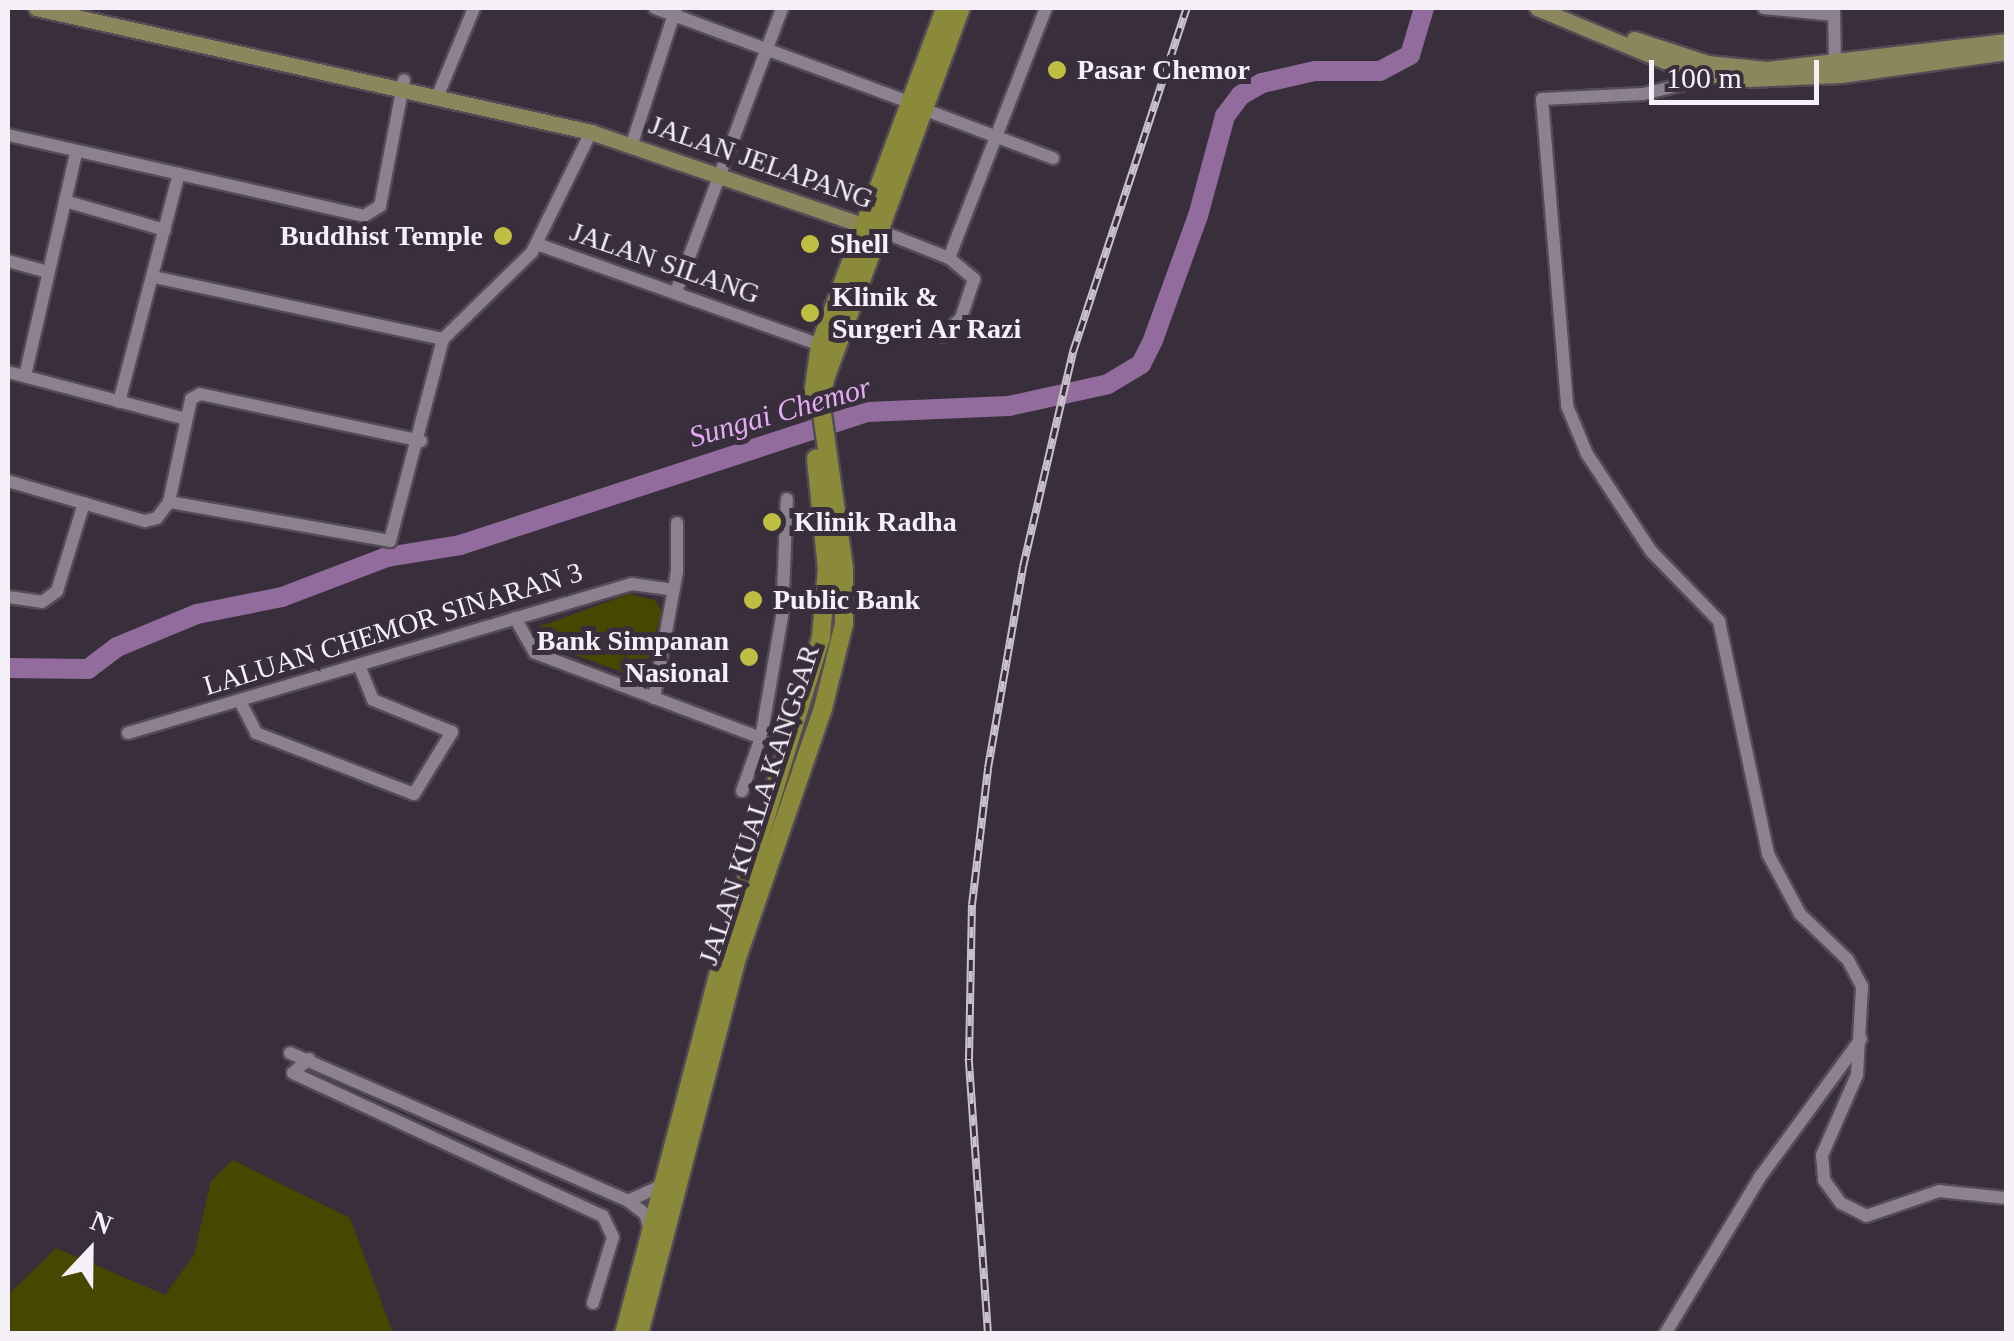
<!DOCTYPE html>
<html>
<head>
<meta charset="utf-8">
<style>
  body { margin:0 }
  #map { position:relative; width:2014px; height:1341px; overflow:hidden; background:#392f3c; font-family:"Times New Roman",serif }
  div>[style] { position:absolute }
  .green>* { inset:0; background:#474701 }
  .river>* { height:20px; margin:-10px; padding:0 10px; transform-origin:10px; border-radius:10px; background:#916c9c }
  .roads { filter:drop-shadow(2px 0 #534b56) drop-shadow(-2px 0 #534b56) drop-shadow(0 2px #534b56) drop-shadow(0 -2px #534b56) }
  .minor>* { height:12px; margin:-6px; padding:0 6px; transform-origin:6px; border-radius:6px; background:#8c818f }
  .major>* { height:15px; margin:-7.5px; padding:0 7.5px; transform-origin:7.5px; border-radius:7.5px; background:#8b865c }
  .highway>* { height:18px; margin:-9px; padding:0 9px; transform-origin:9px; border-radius:9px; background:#8a8a3a }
  .rail>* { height:8px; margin-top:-4px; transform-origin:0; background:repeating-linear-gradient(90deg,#392f3c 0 11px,#c8c1ca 0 22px); box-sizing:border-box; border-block:2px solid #c8c1ca }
  .dots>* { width:28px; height:28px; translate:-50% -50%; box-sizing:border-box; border:5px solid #392f3c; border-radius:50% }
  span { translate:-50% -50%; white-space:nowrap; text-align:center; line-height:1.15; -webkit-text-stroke:10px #392f3c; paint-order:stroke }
  .poi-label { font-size:28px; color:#f5eff7; font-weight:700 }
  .left { translate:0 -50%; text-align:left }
  .right { translate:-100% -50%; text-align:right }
  .street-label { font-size:28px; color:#f5eff7 }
  .water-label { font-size:30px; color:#e3acf3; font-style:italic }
  .frame { position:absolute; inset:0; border:10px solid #f5eff7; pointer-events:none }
  .north { position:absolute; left:40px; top:1201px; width:100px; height:100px; -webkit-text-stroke:8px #392f3c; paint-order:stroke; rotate:22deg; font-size:28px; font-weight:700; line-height:40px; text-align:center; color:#f5eff7 }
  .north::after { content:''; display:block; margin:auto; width:35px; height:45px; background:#f5eff7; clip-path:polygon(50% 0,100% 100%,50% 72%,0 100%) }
  .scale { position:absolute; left:1649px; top:60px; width:170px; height:45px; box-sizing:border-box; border:5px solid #f5eff7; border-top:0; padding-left:12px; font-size:30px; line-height:35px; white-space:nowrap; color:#f5eff7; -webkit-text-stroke:8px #392f3c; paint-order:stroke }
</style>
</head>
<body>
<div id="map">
  <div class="green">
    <div style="clip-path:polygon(629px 594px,655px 600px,662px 612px,642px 679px,536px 641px,538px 627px)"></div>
    <div style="clip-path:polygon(233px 1160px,350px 1218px,393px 1333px,8px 1333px,8px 1295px,56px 1248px,165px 1295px,194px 1255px,211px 1181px)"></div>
  </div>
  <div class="river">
    <div style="left:8px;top:668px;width:80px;rotate:0.7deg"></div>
    <div style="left:88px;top:669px;width:36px;rotate:-37deg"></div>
    <div style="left:117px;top:647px;width:87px;rotate:-22.4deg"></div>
    <div style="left:197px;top:614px;width:87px;rotate:-11.3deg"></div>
    <div style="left:282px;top:597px;width:112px;rotate:-20.9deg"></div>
    <div style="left:387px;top:557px;width:74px;rotate:-9.3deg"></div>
    <div style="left:460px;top:545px;width:428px;rotate:-18.1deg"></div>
    <div style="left:867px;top:412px;width:142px;rotate:-2.4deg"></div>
    <div style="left:1009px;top:406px;width:101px;rotate:-12.5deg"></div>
    <div style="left:1108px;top:384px;width:39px;rotate:-31deg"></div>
    <div style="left:1141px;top:364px;width:27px;rotate:-63deg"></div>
    <div style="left:1153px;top:340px;width:132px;rotate:-70.1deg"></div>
    <div style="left:1198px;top:216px;width:104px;rotate:-74.9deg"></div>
    <div style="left:1225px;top:116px;width:26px;rotate:-53deg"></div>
    <div style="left:1241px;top:95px;width:24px;rotate:-30deg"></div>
    <div style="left:1262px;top:83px;width:54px;rotate:-12.8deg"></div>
    <div style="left:1315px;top:71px;width:65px"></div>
    <div style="left:1380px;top:71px;width:34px;rotate:-28deg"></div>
    <div style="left:1410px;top:55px;width:49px;rotate:-73.4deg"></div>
  </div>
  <div class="roads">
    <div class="minor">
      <div style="left:655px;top:8px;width:271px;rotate:20.3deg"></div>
      <div style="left:1764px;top:8px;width:70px;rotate:5.7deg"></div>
      <div style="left:1834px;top:11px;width:52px;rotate:88.9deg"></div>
      <div style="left:1717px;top:76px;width:76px;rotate:166.3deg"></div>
      <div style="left:1643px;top:94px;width:101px;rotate:177.2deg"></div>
      <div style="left:1542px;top:99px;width:308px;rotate:85.3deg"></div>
      <div style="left:1567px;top:406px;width:52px;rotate:67.4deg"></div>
      <div style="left:1587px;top:454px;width:116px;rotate:56.6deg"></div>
      <div style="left:1651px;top:551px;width:98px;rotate:45.8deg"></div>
      <div style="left:1719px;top:621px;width:238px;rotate:78.1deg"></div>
      <div style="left:1768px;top:854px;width:68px;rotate:61.9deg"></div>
      <div style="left:1800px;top:914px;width:66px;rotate:43.8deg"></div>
      <div style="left:1848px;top:960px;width:30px;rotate:62deg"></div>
      <div style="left:1862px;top:986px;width:89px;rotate:93.2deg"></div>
      <div style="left:1857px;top:1075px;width:87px;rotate:113.6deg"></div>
      <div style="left:1822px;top:1155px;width:25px;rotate:85deg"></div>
      <div style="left:1824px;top:1180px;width:29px;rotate:54deg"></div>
      <div style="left:1841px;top:1203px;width:28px;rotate:27deg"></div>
      <div style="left:1866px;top:1216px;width:77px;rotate:-18.9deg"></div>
      <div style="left:1939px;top:1191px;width:67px;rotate:6deg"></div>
      <div style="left:438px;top:95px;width:94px;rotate:-67.5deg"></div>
      <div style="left:923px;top:109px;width:139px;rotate:20.7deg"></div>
      <div style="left:8px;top:135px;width:365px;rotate:12.8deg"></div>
      <div style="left:364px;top:216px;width:19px;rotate:-32deg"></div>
      <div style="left:380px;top:206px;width:128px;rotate:-79.2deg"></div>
      <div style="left:632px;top:144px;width:143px;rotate:-72.1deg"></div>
      <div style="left:65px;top:201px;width:104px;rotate:16.2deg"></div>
      <div style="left:878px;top:230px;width:76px;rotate:21.5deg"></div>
      <div style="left:949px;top:258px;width:33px;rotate:40deg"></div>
      <div style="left:974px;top:279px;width:41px;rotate:108.4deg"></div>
      <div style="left:961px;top:318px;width:25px;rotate:135deg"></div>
      <div style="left:537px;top:244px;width:308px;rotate:19.6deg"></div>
      <div style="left:949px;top:258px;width:268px;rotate:-68.8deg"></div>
      <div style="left:8px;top:261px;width:41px;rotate:15.4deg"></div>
      <div style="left:154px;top:277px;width:296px;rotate:12.1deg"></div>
      <div style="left:676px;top:292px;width:303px;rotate:-69.5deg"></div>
      <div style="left:8px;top:372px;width:184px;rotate:14.8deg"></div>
      <div style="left:25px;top:376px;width:229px;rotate:-77.1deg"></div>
      <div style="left:119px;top:402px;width:236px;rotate:-75.3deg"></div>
      <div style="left:8px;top:481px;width:143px;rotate:16.3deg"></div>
      <div style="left:145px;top:521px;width:12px;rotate:-14deg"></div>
      <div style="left:157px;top:518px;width:20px;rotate:-53deg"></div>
      <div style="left:169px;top:502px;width:105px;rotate:-77.9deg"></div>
      <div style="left:191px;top:399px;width:10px;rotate:-29deg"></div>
      <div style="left:200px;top:394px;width:226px;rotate:12deg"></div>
      <div style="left:169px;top:502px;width:224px;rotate:10deg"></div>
      <div style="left:390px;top:541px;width:209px;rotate:-75.3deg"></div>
      <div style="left:443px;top:339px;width:124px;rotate:-44.3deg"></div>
      <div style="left:532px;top:252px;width:134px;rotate:-63.8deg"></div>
      <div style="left:8px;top:597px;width:34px;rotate:8deg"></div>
      <div style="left:42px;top:602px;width:19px;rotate:-36deg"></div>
      <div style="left:57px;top:591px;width:92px;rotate:-72.9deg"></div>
      <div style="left:515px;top:618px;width:40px;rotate:60.3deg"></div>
      <div style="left:535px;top:653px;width:270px;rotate:20.6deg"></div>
      <div style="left:654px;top:698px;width:128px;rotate:-79.7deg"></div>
      <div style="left:677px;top:572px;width:49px;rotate:-90deg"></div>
      <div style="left:240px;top:701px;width:36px;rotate:63deg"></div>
      <div style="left:256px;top:733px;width:169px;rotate:21.1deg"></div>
      <div style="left:414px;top:794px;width:73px;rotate:-58.5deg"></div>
      <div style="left:452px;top:732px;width:85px;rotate:-157.9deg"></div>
      <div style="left:373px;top:700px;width:38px;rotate:-112deg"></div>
      <div style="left:128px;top:733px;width:526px;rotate:-16.47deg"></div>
      <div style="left:632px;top:584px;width:42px;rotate:8.1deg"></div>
      <div style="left:742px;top:791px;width:56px;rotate:-70.3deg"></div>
      <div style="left:761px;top:738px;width:124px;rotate:-80.2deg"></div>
      <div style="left:782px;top:616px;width:117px;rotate:-87.6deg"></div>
      <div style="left:290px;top:1053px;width:369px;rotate:23.6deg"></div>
      <div style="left:628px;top:1201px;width:21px;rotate:37deg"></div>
      <div style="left:645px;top:1214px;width:16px;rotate:72deg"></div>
      <div style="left:309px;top:1059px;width:21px;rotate:139deg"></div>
      <div style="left:293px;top:1073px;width:341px;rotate:24.8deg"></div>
      <div style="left:603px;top:1216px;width:23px;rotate:65deg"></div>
      <div style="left:613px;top:1237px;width:69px;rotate:106.9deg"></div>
      <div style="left:628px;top:1201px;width:41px;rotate:-24.7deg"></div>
      <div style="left:1665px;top:1334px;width:184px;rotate:-58.8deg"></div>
      <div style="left:1760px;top:1177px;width:171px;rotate:-53.8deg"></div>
    </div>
    <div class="major">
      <div style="left:36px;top:8px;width:569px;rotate:12.59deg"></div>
      <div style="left:591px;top:132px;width:299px;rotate:18.9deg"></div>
      <div style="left:1537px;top:8px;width:161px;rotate:22.6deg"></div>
      <div style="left:1686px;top:70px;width:63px;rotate:8.3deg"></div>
      <div style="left:1748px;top:79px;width:93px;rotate:-2.5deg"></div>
      <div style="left:1841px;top:75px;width:167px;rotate:-7.9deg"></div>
      <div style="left:1634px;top:39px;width:78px;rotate:18deg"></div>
      <div style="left:1708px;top:63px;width:59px;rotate:5.8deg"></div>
      <div style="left:1767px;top:69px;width:241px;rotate:-6.7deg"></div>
    </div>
    <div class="highway">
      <div style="left:811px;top:409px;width:65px;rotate:-82deg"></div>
      <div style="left:820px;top:345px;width:359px;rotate:-69.6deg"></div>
      <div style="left:624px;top:1334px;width:394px;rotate:-75.3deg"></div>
      <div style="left:724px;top:953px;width:331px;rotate:-72.9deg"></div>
      <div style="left:821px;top:637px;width:68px;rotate:-85deg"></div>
      <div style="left:827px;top:569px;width:111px;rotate:-95.7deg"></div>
      <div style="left:639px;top:1334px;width:392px;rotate:-75.4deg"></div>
      <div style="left:738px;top:955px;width:261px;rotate:-71deg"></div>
      <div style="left:823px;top:708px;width:87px;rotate:-76deg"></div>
      <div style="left:844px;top:624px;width:56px;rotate:-90deg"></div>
      <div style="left:844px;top:568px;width:164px;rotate:-98.1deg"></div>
      <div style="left:821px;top:406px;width:27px;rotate:-82deg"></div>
      <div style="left:825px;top:379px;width:395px;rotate:-69.9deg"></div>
    </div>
  </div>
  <div class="rail">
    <div style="left:988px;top:1334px;width:276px;rotate:-94deg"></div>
    <div style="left:969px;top:1059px;width:154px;rotate:-88.9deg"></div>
    <div style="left:972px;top:905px;width:138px;rotate:-83.3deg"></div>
    <div style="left:988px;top:768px;width:204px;rotate:-80.1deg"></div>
    <div style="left:1023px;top:567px;width:221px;rotate:-76.9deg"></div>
    <div style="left:1073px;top:352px;width:362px;rotate:-71.7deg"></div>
  </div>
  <div class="dots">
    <div style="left:1057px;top:70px;background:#bebe42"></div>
    <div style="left:503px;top:236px;background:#bebe42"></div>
    <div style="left:810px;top:244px;background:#bebe42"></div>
    <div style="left:810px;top:313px;background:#bebe42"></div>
    <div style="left:772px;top:522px;background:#bebe42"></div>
    <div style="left:753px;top:600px;background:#bebe42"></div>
    <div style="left:749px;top:657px;background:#bebe42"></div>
  </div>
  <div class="poi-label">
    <span class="left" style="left:1077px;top:70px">Pasar Chemor</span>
    <span class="right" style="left:483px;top:236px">Buddhist Temple</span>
    <span class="left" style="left:830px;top:244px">Shell</span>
    <span class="left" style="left:832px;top:313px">Klinik &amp;<br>Surgeri Ar Razi</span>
    <span class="left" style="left:794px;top:522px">Klinik Radha</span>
    <span class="left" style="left:773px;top:600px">Public Bank</span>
    <span class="right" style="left:729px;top:657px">Bank Simpanan<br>Nasional</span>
  </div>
  <div class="street-label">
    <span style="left:761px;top:162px;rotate:19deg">JALAN JELAPANG</span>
    <span style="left:665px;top:263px;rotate:19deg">JALAN SILANG</span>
    <span style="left:393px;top:629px;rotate:-17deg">LALUAN CHEMOR SINARAN 3</span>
    <span style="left:759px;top:805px;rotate:-72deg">JALAN KUALA KANGSAR</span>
  </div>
  <div class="water-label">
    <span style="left:780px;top:412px;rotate:-16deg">Sungai Chemor</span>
  </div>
  <div class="frame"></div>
  <div class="north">N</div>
  <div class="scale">100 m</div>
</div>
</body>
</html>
